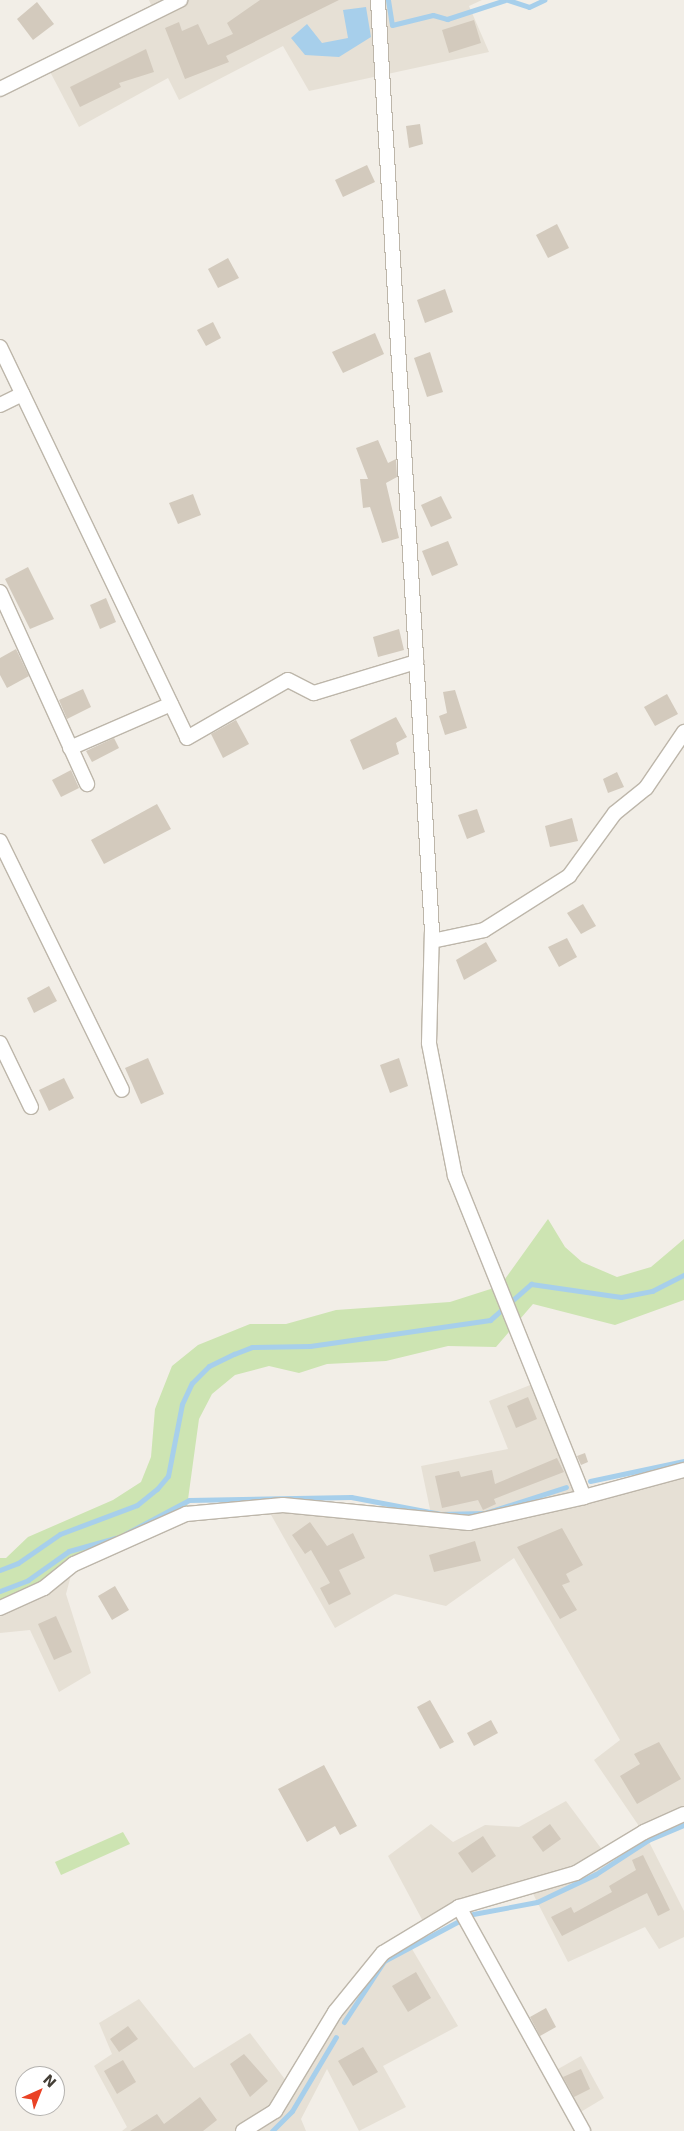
<!DOCTYPE html>
<html>
<head>
<meta charset="utf-8">
<style>
  body { margin:0 }
  #map { position:relative; width:684px; height:2131px; overflow:hidden; background:#f2eee7; font-family:"DejaVu Sans",sans-serif }
  div>[style] { position:absolute }
  .residential>* { inset:0; background:#e6e0d5 }
  .green>* { inset:0; background:#cde4b2 }
  .water>* { inset:0; background:#a7cfeb }
  .stream>* { height:5px; margin:-2.5px; padding:0 2.5px; transform-origin:2.5px; border-radius:2.5px; background:#a7cfeb }
  .building>* { inset:0; background:#d3cabd }
  .roads { filter:drop-shadow(1px 0 #bdb6aa) drop-shadow(-1px 0 #bdb6aa) drop-shadow(0 1px #bdb6aa) drop-shadow(0 -1px #bdb6aa) }
  .street>* { height:14px; margin:-7px; padding:0 7px; transform-origin:7px; border-radius:7px; background:#fff }
  span { translate:-50% -50%; white-space:nowrap; text-align:center; line-height:1.15; -webkit-text-stroke:4px #fff; paint-order:stroke }
  .north { position:absolute; left:15px; top:2066px; width:50px; height:50px; box-sizing:border-box; background:#fff; border:1px solid #b4b2af; border-radius:50%; rotate:44deg; font-size:14px; font-weight:700; line-height:20px; text-align:center; color:#443f36 }
  .north::after { content:''; display:block; margin:auto; width:18px; height:22px; background:#ea4225; clip-path:polygon(50% 0,100% 100%,50% 72%,0 100%) }
</style>
</head>
<body>
<div id="map">
  <div class="residential">
    <div style="clip-path:polygon(149px 0,482px 0,469px 6px,489px 52px,309px 91px,283px 46px,179px 100px,168px 78px,79px 127px,47px 66px,154px 12px)"></div>
    <div style="clip-path:polygon(538px 1382px,584px 1497px,684px 1470px,684px 1814px,644px 1832px,684px 1911px,684px 1937px,659px 1949px,645px 1927px,568px 1962px,529px 1886px,426px 1927px,388px 1856px,431px 1824px,453px 1842px,485px 1825px,519px 1827px,566px 1801px,606px 1855px,643px 1832px,594px 1760px,620px 1740px,514px 1558px,446px 1606px,395px 1594px,335px 1628px,266px 1506px,432px 1519px,421px 1466px,508px 1449px,489px 1401px)"></div>
    <div style="clip-path:polygon(74px 1564px,66px 1594px,91px 1673px,59px 1692px,30px 1630px,0 1633px,0 1608px)"></div>
    <div style="clip-path:polygon(406px 1939px,458px 2026px,383px 2066px,406px 2107px,359px 2131px,327px 2069px,301px 2119px,306px 2131px,122px 2131px,127px 2127px,94px 2066px,112px 2054px,99px 2023px,139px 1999px,194px 2068px,250px 2033px,290px 2086px,338px 2008px)"></div>
    <div style="clip-path:polygon(581px 2056px,604px 2098px,574px 2116px,551px 2073px)"></div>
  </div>
  <div class="green">
    <div style="clip-path:polygon(548px 1219px,565px 1247px,582px 1262px,617px 1277px,651px 1267px,684px 1239px,684px 1300px,615px 1325px,533px 1304px,496px 1347px,448px 1346px,386px 1361px,327px 1364px,299px 1373px,269px 1366px,235px 1375px,212px 1394px,199px 1419px,186px 1514px,0 1608px,0 1558px,6px 1558px,28px 1537px,113px 1500px,141px 1482px,151px 1457px,155px 1409px,172px 1366px,198px 1345px,250px 1324px,286px 1324px,336px 1310px,450px 1302px,500px 1286px)"></div>
    <div style="clip-path:polygon(123px 1832px,130px 1844px,61px 1875px,55px 1862px)"></div>
  </div>
  <div class="water">
    <div style="clip-path:polygon(366px 7px,371px 37px,339px 57px,305px 55px,291px 38px,307px 24px,322px 43px,348px 38px,343px 10px)"></div>
  </div>
  <div class="stream">
    <div style="left:388px;top:0;width:25px;rotate:81deg"></div>
    <div style="left:392px;top:25px;width:42px;rotate:-13.7deg"></div>
    <div style="left:433px;top:15px;width:15px;rotate:16deg"></div>
    <div style="left:447px;top:19px;width:61px;rotate:-18.1deg"></div>
    <div style="left:508px;top:0;width:22px;rotate:18deg"></div>
    <div style="left:529px;top:7px;width:17px;rotate:-25deg"></div>
    <div style="left:590px;top:1481px;width:96px;rotate:-12deg"></div>
    <div style="left:125px;top:1534px;width:72px;rotate:-28deg"></div>
    <div style="left:189px;top:1500px;width:162px;rotate:-1.1deg"></div>
    <div style="left:351px;top:1497px;width:91px;rotate:10.8deg"></div>
    <div style="left:440px;top:1514px;width:45px;rotate:-1.3deg"></div>
    <div style="left:485px;top:1513px;width:85px;rotate:-17.8deg"></div>
    <div style="left:0;top:1570px;width:19px;rotate:-21deg"></div>
    <div style="left:18px;top:1563px;width:51px;rotate:-34.6deg"></div>
    <div style="left:60px;top:1534px;width:82px;rotate:-20.6deg"></div>
    <div style="left:137px;top:1505px;width:26px;rotate:-39deg"></div>
    <div style="left:157px;top:1489px;width:17px;rotate:-50deg"></div>
    <div style="left:168px;top:1476px;width:73px;rotate:-79deg"></div>
    <div style="left:182px;top:1404px;width:23px;rotate:-65deg"></div>
    <div style="left:192px;top:1383px;width:24px;rotate:-45deg"></div>
    <div style="left:209px;top:1366px;width:28px;rotate:-26deg"></div>
    <div style="left:234px;top:1354px;width:19px;rotate:-21deg"></div>
    <div style="left:252px;top:1347px;width:58px;rotate:-1deg"></div>
    <div style="left:310px;top:1346px;width:182px;rotate:-8.2deg"></div>
    <div style="left:490px;top:1320px;width:55px;rotate:-41.3deg"></div>
    <div style="left:531px;top:1284px;width:91px;rotate:8.2deg"></div>
    <div style="left:621px;top:1297px;width:32px;rotate:-11deg"></div>
    <div style="left:652px;top:1291px;width:36px;rotate:-27deg"></div>
    <div style="left:0;top:1591px;width:30px;rotate:-21deg"></div>
    <div style="left:28px;top:1580px;width:50px;rotate:-35.3deg"></div>
    <div style="left:69px;top:1551px;width:48px;rotate:-15.8deg"></div>
    <div style="left:473px;top:1914px;width:65px;rotate:-10.6deg"></div>
    <div style="left:537px;top:1902px;width:65px;rotate:-25.4deg"></div>
    <div style="left:596px;top:1874px;width:62px;rotate:-33.2deg"></div>
    <div style="left:648px;top:1840px;width:39px;rotate:-23deg"></div>
    <div style="left:344px;top:2022px;width:73px;rotate:-56.7deg"></div>
    <div style="left:384px;top:1961px;width:85px;rotate:-28.1deg"></div>
    <div style="left:272px;top:2131px;width:28px;rotate:-45deg"></div>
    <div style="left:292px;top:2111px;width:86px;rotate:-59.3deg"></div>
  </div>
  <div class="building">
    <div style="clip-path:polygon(260px 0,339px 0,226px 56px,229px 62px,185px 79px,165px 28px,179px 22px,182px 31px,198px 24px,208px 45px,233px 34px,227px 23px)"></div>
    <div style="clip-path:polygon(37px 2px,54px 24px,33px 40px,17px 19px)"></div>
    <div style="clip-path:polygon(474px 20px,481px 43px,449px 53px,442px 30px)"></div>
    <div style="clip-path:polygon(146px 49px,154px 72px,119px 83px,121px 87px,80px 107px,70px 87px)"></div>
    <div style="clip-path:polygon(420px 124px,423px 144px,409px 148px,406px 126px)"></div>
    <div style="clip-path:polygon(367px 165px,375px 182px,343px 197px,335px 180px)"></div>
    <div style="clip-path:polygon(557px 224px,569px 248px,548px 258px,536px 235px)"></div>
    <div style="clip-path:polygon(228px 258px,239px 278px,218px 288px,208px 269px)"></div>
    <div style="clip-path:polygon(445px 289px,453px 312px,425px 323px,417px 300px)"></div>
    <div style="clip-path:polygon(213px 322px,221px 338px,206px 346px,197px 330px)"></div>
    <div style="clip-path:polygon(375px 333px,384px 354px,343px 373px,332px 352px)"></div>
    <div style="clip-path:polygon(430px 352px,443px 392px,427px 397px,414px 358px)"></div>
    <div style="clip-path:polygon(378px 440px,388px 463px,396px 459px,397px 477px,386px 483px,399px 538px,382px 543px,370px 507px,363px 508px,360px 479px,368px 479px,356px 448px)"></div>
    <div style="clip-path:polygon(193px 494px,201px 515px,178px 524px,169px 503px)"></div>
    <div style="clip-path:polygon(441px 496px,452px 518px,431px 527px,421px 505px)"></div>
    <div style="clip-path:polygon(448px 541px,458px 565px,432px 576px,422px 551px)"></div>
    <div style="clip-path:polygon(28px 567px,54px 619px,30px 629px,5px 579px)"></div>
    <div style="clip-path:polygon(106px 598px,116px 622px,100px 629px,90px 605px)"></div>
    <div style="clip-path:polygon(399px 629px,404px 650px,378px 657px,373px 637px)"></div>
    <div style="clip-path:polygon(16px 649px,29px 676px,7px 688px,0 675px,0 658px)"></div>
    <div style="clip-path:polygon(83px 689px,91px 707px,67px 719px,59px 700px)"></div>
    <div style="clip-path:polygon(455px 690px,467px 728px,445px 735px,439px 716px,447px 713px,443px 692px)"></div>
    <div style="clip-path:polygon(667px 694px,678px 714px,655px 726px,644px 707px)"></div>
    <div style="clip-path:polygon(396px 717px,407px 737px,396px 743px,399px 754px,363px 770px,350px 740px)"></div>
    <div style="clip-path:polygon(236px 720px,249px 744px,223px 758px,211px 734px)"></div>
    <div style="clip-path:polygon(114px 738px,119px 748px,92px 762px,86px 751px)"></div>
    <div style="clip-path:polygon(71px 770px,79px 788px,61px 797px,52px 780px)"></div>
    <div style="clip-path:polygon(617px 772px,624px 787px,608px 793px,603px 779px)"></div>
    <div style="clip-path:polygon(157px 804px,171px 829px,104px 864px,91px 840px)"></div>
    <div style="clip-path:polygon(477px 809px,485px 832px,467px 839px,458px 815px)"></div>
    <div style="clip-path:polygon(572px 818px,578px 841px,550px 847px,545px 826px)"></div>
    <div style="clip-path:polygon(583px 904px,596px 926px,581px 934px,567px 913px)"></div>
    <div style="clip-path:polygon(567px 938px,577px 957px,559px 967px,548px 947px)"></div>
    <div style="clip-path:polygon(486px 942px,497px 961px,464px 980px,456px 960px)"></div>
    <div style="clip-path:polygon(49px 986px,57px 1001px,34px 1013px,27px 998px)"></div>
    <div style="clip-path:polygon(148px 1058px,164px 1094px,141px 1104px,125px 1068px)"></div>
    <div style="clip-path:polygon(399px 1058px,408px 1086px,390px 1093px,380px 1065px)"></div>
    <div style="clip-path:polygon(64px 1078px,74px 1098px,49px 1111px,39px 1090px)"></div>
    <div style="clip-path:polygon(528px 1397px,537px 1419px,516px 1428px,507px 1406px)"></div>
    <div style="clip-path:polygon(585px 1453px,588px 1462px,581px 1465px,577px 1456px)"></div>
    <div style="clip-path:polygon(557px 1458px,564px 1472px,494px 1499px,496px 1504px,483px 1510px,478px 1500px,442px 1508px,435px 1476px,459px 1471px,461px 1477px,492px 1470px,495px 1484px)"></div>
    <div style="clip-path:polygon(310px 1522px,327px 1546px,353px 1533px,365px 1558px,339px 1570px,351px 1594px,329px 1605px,320px 1588px,330px 1583px,311px 1550px,305px 1554px,292px 1535px)"></div>
    <div style="clip-path:polygon(562px 1528px,583px 1565px,566px 1574px,570px 1582px,562px 1585px,577px 1610px,560px 1619px,517px 1547px)"></div>
    <div style="clip-path:polygon(475px 1541px,481px 1561px,434px 1572px,429px 1555px)"></div>
    <div style="clip-path:polygon(115px 1586px,129px 1610px,112px 1620px,98px 1596px)"></div>
    <div style="clip-path:polygon(56px 1616px,72px 1652px,54px 1660px,38px 1624px)"></div>
    <div style="clip-path:polygon(430px 1700px,454px 1742px,440px 1749px,417px 1707px)"></div>
    <div style="clip-path:polygon(491px 1720px,498px 1733px,474px 1746px,467px 1733px)"></div>
    <div style="clip-path:polygon(659px 1742px,681px 1779px,637px 1804px,620px 1776px,640px 1764px,634px 1754px)"></div>
    <div style="clip-path:polygon(324px 1765px,357px 1826px,340px 1835px,335px 1826px,307px 1842px,278px 1789px)"></div>
    <div style="clip-path:polygon(550px 1824px,561px 1839px,543px 1852px,532px 1837px)"></div>
    <div style="clip-path:polygon(483px 1836px,496px 1856px,472px 1873px,458px 1853px)"></div>
    <div style="clip-path:polygon(643px 1855px,670px 1910px,658px 1916px,647px 1893px,562px 1936px,551px 1917px,571px 1907px,574px 1913px,612px 1892px,609px 1886px,636px 1870px,632px 1860px)"></div>
    <div style="clip-path:polygon(416px 1972px,431px 1998px,408px 2012px,392px 1986px)"></div>
    <div style="clip-path:polygon(546px 2008px,556px 2027px,540px 2036px,530px 2017px)"></div>
    <div style="clip-path:polygon(128px 2026px,138px 2039px,119px 2052px,110px 2039px)"></div>
    <div style="clip-path:polygon(363px 2047px,378px 2072px,353px 2086px,338px 2061px)"></div>
    <div style="clip-path:polygon(244px 2054px,268px 2081px,250px 2097px,230px 2064px)"></div>
    <div style="clip-path:polygon(123px 2060px,136px 2082px,117px 2094px,104px 2071px)"></div>
    <div style="clip-path:polygon(581px 2069px,590px 2089px,574px 2097px,563px 2077px)"></div>
    <div style="clip-path:polygon(200px 2097px,217px 2120px,203px 2131px,130px 2131px,157px 2114px,164px 2124px)"></div>
  </div>
  <div class="roads">
    <div class="street">
      <div style="left:0;top:89px;width:201px;rotate:-26.3deg"></div>
      <div style="left:0;top:347px;width:433px;rotate:64.4deg"></div>
      <div style="left:187px;top:738px;width:116px;rotate:-29.9deg"></div>
      <div style="left:288px;top:680px;width:29px;rotate:27deg"></div>
      <div style="left:314px;top:693px;width:107px;rotate:-16.9deg"></div>
      <div style="left:0;top:405px;width:25px;rotate:-26deg"></div>
      <div style="left:0;top:592px;width:211px;rotate:65.6deg"></div>
      <div style="left:70px;top:748px;width:110px;rotate:-23.5deg"></div>
      <div style="left:0;top:841px;width:277px;rotate:63.9deg"></div>
      <div style="left:432px;top:941px;width:53px;rotate:-11.9deg"></div>
      <div style="left:484px;top:930px;width:101px;rotate:-32.4deg"></div>
      <div style="left:569px;top:876px;width:78px;rotate:-53.9deg"></div>
      <div style="left:615px;top:813px;width:40px;rotate:-39deg"></div>
      <div style="left:646px;top:788px;width:68px;rotate:-55.8deg"></div>
      <div style="left:0;top:1043px;width:71px;rotate:64.2deg"></div>
      <div style="left:584px;top:1497px;width:104px;rotate:-15.1deg"></div>
      <div style="left:0;top:1608px;width:48px;rotate:-24.4deg"></div>
      <div style="left:44px;top:1588px;width:38px;rotate:-39deg"></div>
      <div style="left:74px;top:1564px;width:123px;rotate:-24.1deg"></div>
      <div style="left:186px;top:1514px;width:97px;rotate:-5.3deg"></div>
      <div style="left:283px;top:1505px;width:187px;rotate:5.5deg"></div>
      <div style="left:469px;top:1523px;width:118px;rotate:-12.7deg"></div>
      <div style="left:584px;top:1497px;width:346px;rotate:-111.9deg"></div>
      <div style="left:455px;top:1176px;width:136px;rotate:-101.1deg"></div>
      <div style="left:429px;top:1043px;width:111px;rotate:-88.5deg"></div>
      <div style="left:432px;top:932px;width:934px;rotate:-93.32deg"></div>
      <div style="left:459px;top:1907px;width:122px;rotate:-16.2deg"></div>
      <div style="left:576px;top:1873px;width:79px;rotate:-31.1deg"></div>
      <div style="left:644px;top:1832px;width:44px;rotate:-24.2deg"></div>
      <div style="left:243px;top:2131px;width:38px;rotate:-32deg"></div>
      <div style="left:275px;top:2111px;width:116px;rotate:-58.8deg"></div>
      <div style="left:335px;top:2012px;width:76px;rotate:-50.9deg"></div>
      <div style="left:383px;top:1953px;width:89px;rotate:-31.2deg"></div>
      <div style="left:459px;top:1907px;width:256px;rotate:61deg"></div>
    </div>
  </div>
  <div class="north">N</div>
</div>
</body>
</html>
